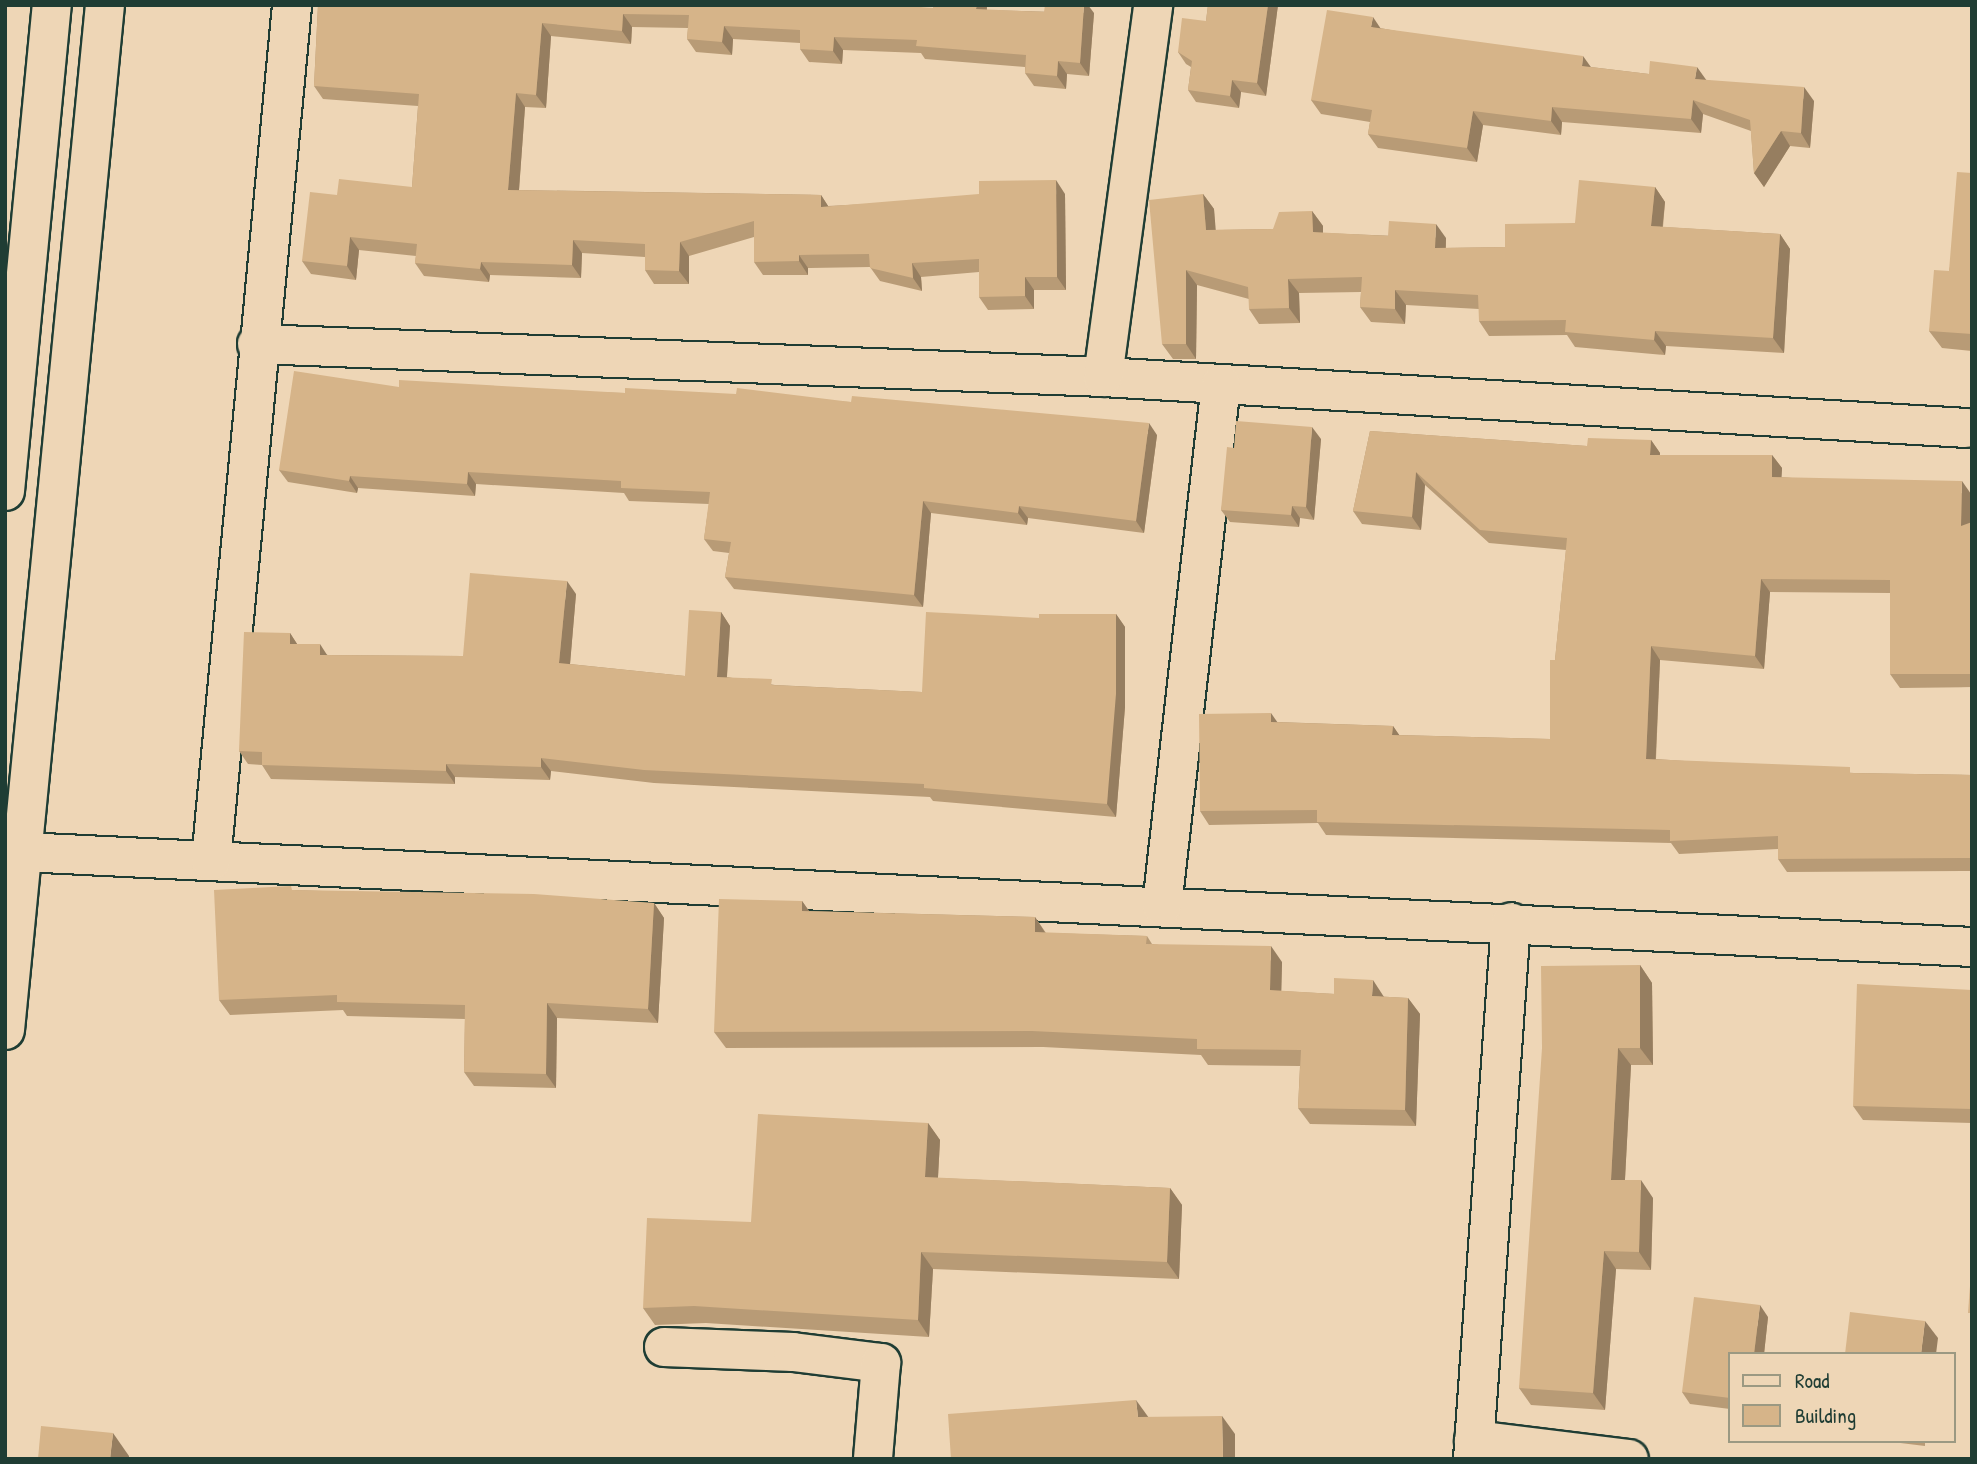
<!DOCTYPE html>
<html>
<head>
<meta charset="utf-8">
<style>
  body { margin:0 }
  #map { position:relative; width:1977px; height:1464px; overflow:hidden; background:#eed6b6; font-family:"Patrick Hand",sans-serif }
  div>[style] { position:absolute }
  .roads { filter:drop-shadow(2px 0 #1f3d34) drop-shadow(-2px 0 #1f3d34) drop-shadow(0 2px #1f3d34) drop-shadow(0 -2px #1f3d34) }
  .minor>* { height:38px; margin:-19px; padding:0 19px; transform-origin:19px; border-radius:19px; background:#eed6b6 }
  .major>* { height:38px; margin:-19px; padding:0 19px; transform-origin:19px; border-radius:19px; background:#eed6b6 }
  .wall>* { inset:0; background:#b89b76 }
  .shaded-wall>* { inset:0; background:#967e60 }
  .building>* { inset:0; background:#d6b489 }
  span { translate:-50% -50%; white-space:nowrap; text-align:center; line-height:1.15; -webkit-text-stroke:5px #eed6b6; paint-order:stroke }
  .frame { position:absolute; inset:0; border:7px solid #1f3d34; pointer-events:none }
  .legend { position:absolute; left:1728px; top:1352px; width:228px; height:91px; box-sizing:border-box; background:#eed6b6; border:2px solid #9b9982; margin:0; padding:9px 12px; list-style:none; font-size:21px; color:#1f3d34 }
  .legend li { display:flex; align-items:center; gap:14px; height:35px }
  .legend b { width:35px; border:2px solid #9b9982 }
</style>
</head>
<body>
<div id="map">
  <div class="roads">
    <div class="minor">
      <div style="left:257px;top:344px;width:847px;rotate:2.23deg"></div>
      <div style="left:1103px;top:377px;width:865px;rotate:3.38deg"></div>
      <div style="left:1103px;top:377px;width:375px;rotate:-82.3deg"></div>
      <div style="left:23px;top:852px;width:1951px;rotate:2.79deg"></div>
      <div style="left:211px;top:861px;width:860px;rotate:-84.59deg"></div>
      <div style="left:1162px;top:906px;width:525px;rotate:-83.55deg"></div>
      <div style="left:664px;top:1347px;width:129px;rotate:2.2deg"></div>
      <div style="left:793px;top:1352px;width:89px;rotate:7.1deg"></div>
      <div style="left:881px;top:1363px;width:96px;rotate:94.8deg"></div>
      <div style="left:1474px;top:1440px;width:156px;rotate:7deg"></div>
      <div style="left:1473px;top:1459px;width:538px;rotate:-85.95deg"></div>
    </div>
    <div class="major">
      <div style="left:5px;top:491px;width:488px;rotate:-84.5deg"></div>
      <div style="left:5px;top:1030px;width:1030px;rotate:-84.43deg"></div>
    </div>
  </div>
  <div class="wall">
    <div style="clip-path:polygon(318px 5px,933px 8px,987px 5px,987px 10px,1094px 13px,1089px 76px,1067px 74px,1066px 89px,1034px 86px,1025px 73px,1025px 67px,925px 59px,921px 53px,843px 50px,842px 64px,809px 62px,800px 49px,800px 43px,733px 39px,732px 55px,696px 52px,687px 39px,688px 28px,632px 27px,631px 44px,551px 36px,546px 108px,525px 107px,519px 190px,821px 195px,828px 206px,1065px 194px,1066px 290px,1034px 290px,1034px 309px,988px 310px,979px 297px,979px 272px,921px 277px,922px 291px,880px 281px,870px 267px,808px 268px,808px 275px,763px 275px,754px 262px,754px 237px,689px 256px,689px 284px,654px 284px,645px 270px,645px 257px,582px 253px,581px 278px,490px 275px,489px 282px,424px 276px,415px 263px,416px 256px,359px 250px,356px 280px,311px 274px,302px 261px,337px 195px,412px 187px,418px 106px,323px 99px,314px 86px)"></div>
    <div style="clip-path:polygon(1208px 5px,1278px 5px,1266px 96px,1241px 92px,1239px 108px,1196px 102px,1188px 90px,1191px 67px,1186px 64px,1178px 52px,1206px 21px)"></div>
    <div style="clip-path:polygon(1380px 28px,1591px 67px,1649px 74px,1706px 80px,1814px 101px,1810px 148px,1790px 146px,1764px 187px,1754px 173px,1751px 131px,1703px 114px,1701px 133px,1562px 122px,1561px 135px,1483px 125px,1477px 162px,1378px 148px,1368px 134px,1370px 122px,1321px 114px,1311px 100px)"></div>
    <div style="clip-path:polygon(1972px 173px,1972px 351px,1942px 348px,1929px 331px,1949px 271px)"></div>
    <div style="clip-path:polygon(1655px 187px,1665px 202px,1663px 227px,1780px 234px,1790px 249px,1784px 353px,1666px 346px,1665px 355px,1575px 347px,1567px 335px,1489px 336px,1479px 321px,1479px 309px,1406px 305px,1405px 324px,1371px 322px,1360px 307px,1361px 292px,1299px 293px,1300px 323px,1259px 324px,1249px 309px,1249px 299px,1197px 285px,1196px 359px,1173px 359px,1162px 344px,1203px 194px,1214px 209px,1215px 230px,1273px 229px,1312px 211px,1323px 226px,1323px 233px,1446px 238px,1446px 248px,1505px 247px,1575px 223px)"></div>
    <div style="clip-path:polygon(399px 387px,625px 393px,851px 402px,1157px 435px,1144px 533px,1028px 518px,1027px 525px,931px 513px,923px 607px,734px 589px,725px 577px,729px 553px,713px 551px,704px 539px,709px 504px,629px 501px,624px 493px,476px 484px,475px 496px,358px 488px,357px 493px,288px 482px,279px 470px)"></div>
    <div style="clip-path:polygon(1370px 431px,1587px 446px,1651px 440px,1660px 453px,1660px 455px,1772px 455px,1782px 468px,1781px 477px,1971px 494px,1972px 687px,1900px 688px,1890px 674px,1890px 593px,1770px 592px,1764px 669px,1660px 660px,1656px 759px,1854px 773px,1972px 775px,1972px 871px,1787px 872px,1778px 859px,1778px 849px,1679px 854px,1671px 843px,1326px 835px,1318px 823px,1209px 825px,1200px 811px,1277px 722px,1393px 726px,1399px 735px,1550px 739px,1555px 660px,1566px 550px,1489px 543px,1425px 485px,1421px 530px,1362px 524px,1353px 511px)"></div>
    <div style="clip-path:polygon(1321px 439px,1314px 520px,1300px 518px,1299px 527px,1230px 522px,1221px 510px,1234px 448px)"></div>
    <div style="clip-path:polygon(576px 594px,570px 664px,685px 676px,721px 612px,730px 626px,727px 677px,775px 685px,922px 692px,1039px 618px,1116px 614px,1125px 627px,1125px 707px,1116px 817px,933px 801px,930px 797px,654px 783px,551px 771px,550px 780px,455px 777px,455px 784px,271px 779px,262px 765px,248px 764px,239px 751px,290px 633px,297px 644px,328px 655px,463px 656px)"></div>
    <div style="clip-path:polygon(295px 890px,654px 903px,664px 918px,658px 1023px,557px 1018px,556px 1088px,474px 1086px,464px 1072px,465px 1019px,347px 1016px,343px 1010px,230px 1015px,219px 1000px)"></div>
    <div style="clip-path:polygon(802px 901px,809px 911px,1035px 917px,1046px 933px,1147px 936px,1152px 944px,1282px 962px,1281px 991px,1408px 998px,1420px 1014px,1416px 1126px,1310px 1124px,1298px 1108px,1300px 1066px,1208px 1065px,1201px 1055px,1043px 1047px,726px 1048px,714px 1032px)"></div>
    <div style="clip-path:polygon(1640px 965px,1652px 983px,1653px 1065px,1631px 1065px,1625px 1180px,1653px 1198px,1651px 1270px,1616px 1269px,1605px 1410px,1531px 1405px,1519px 1388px)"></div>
    <div style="clip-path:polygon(1972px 990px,1972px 1123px,1863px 1120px,1853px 1106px)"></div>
    <div style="clip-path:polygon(928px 1123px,940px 1140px,938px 1178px,1170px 1188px,1182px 1205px,1179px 1279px,933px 1269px,929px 1337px,706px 1323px,655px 1325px,643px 1308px,751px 1222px)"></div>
    <div style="clip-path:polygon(1768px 1317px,1764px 1354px,1730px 1354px,1730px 1409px,1690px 1404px,1682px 1392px)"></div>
    <div style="clip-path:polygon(1884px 1441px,1925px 1441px,1925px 1446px)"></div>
  </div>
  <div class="shaded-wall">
    <div style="clip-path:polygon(977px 5px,987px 5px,986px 23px,976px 9px)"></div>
    <div style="clip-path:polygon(1084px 5px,1088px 5px,1094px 13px,1089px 76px,1080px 63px)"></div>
    <div style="clip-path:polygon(1268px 5px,1278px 5px,1266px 96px,1257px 83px)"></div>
    <div style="clip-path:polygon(623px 14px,632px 27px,631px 44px,622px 31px)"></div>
    <div style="clip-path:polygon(1373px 17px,1383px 32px,1371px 27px)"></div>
    <div style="clip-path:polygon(542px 23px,551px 36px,546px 108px,536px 95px)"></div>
    <div style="clip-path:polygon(724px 26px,733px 39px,732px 55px,722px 42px)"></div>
    <div style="clip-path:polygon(834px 37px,843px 50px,842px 64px,833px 51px)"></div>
    <div style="clip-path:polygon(1583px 56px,1593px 70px,1582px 66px)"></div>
    <div style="clip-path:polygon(1058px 61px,1067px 74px,1066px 89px,1057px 76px)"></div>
    <div style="clip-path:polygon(1697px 67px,1707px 81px,1695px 79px)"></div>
    <div style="clip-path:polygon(1232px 80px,1241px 92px,1239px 108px,1230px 96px)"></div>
    <div style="clip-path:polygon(1804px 87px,1814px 101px,1810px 148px,1801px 133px)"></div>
    <div style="clip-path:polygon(516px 93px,525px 107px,518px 203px,508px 190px)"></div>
    <div style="clip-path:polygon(1693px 100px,1703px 114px,1701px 133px,1691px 119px)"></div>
    <div style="clip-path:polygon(1552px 107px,1562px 122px,1561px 135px,1551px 121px)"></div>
    <div style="clip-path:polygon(1473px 111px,1483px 125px,1477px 162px,1467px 148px)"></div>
    <div style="clip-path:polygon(1781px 131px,1790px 146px,1764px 187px,1754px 173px)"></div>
    <div style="clip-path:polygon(1056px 180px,1065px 194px,1066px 290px,1057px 277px)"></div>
    <div style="clip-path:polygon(1655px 187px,1665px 202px,1661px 241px,1651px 226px)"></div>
    <div style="clip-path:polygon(1203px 194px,1214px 209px,1217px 245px,1206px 230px)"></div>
    <div style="clip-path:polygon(821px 195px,830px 209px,821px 207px)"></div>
    <div style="clip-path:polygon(1312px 211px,1323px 226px,1323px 247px,1313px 232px)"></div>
    <div style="clip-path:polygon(1436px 224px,1446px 238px,1445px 263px,1435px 248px)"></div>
    <div style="clip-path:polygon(1780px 234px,1790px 249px,1784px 353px,1773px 338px)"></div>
    <div style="clip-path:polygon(350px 237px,359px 250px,356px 280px,347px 266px)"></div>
    <div style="clip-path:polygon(573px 240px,582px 253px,581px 278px,572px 265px)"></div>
    <div style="clip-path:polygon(680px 242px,689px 256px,689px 284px,679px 271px)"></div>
    <div style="clip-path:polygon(799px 255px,808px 268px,808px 275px,799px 261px)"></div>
    <div style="clip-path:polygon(481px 262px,490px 275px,489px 282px,480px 269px)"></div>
    <div style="clip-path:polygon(912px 263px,921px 277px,922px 291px,913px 278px)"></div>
    <div style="clip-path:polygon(1186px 270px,1197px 285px,1196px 359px,1186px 344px)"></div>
    <div style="clip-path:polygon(1025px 277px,1034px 290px,1034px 309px,1025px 296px)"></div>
    <div style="clip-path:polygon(1288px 279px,1299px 293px,1300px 323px,1289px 308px)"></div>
    <div style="clip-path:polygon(1395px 290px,1406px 305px,1405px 324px,1395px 309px)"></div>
    <div style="clip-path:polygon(1655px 331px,1666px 346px,1665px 355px,1654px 340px)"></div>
    <div style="clip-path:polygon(1149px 423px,1157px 435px,1144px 533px,1136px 521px)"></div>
    <div style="clip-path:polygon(1312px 427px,1321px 439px,1314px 520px,1306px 507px)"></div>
    <div style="clip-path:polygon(1651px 440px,1660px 453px,1659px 468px,1650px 455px)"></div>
    <div style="clip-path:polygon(1772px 455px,1782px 468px,1781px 490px,1772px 477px)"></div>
    <div style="clip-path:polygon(468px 472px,476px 484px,475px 496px,467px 484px)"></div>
    <div style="clip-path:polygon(1416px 472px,1425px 485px,1421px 530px,1412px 517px)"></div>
    <div style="clip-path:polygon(350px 476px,358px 488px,357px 493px,349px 481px)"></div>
    <div style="clip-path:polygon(1962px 481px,1971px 494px,1970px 539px,1961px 526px)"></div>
    <div style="clip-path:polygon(923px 501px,931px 513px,923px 607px,914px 595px)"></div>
    <div style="clip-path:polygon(1019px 506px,1028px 518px,1027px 525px,1018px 513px)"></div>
    <div style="clip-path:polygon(1292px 506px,1300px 518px,1299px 527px,1291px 515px)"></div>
    <div style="clip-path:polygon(1761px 579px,1770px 592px,1764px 669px,1755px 656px)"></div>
    <div style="clip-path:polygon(567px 581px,576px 594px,569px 676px,559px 663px)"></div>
    <div style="clip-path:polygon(721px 612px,730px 626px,726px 690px,717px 677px)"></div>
    <div style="clip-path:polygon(1116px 614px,1125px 627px,1125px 707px,1116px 817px,1107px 804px)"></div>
    <div style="clip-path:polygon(290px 633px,299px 647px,290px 644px)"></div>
    <div style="clip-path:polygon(320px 644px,329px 658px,320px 655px)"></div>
    <div style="clip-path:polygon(1651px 646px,1660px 660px,1655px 772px,1646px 759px)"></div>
    <div style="clip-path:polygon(1271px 713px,1280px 726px,1271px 722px)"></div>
    <div style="clip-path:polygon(1393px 726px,1402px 739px,1392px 735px)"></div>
    <div style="clip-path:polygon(541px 758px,551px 771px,550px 780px,541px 767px)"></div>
    <div style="clip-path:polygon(446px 764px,455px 777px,455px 784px,446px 771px)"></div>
    <div style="clip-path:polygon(802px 901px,814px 918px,802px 911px)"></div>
    <div style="clip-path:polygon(654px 903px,664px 918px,658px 1023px,648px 1009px)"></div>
    <div style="clip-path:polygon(1035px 917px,1046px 934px,1035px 932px)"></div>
    <div style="clip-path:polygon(1271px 946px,1282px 962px,1281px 1006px,1270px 990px)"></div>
    <div style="clip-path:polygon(1640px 965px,1652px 983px,1653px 1065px,1640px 1048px)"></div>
    <div style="clip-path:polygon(1373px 980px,1384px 997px,1372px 996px)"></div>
    <div style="clip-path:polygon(1408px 998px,1420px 1014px,1416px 1126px,1405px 1110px)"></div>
    <div style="clip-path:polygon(547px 1003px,557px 1018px,556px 1088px,546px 1074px)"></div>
    <div style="clip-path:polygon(1618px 1048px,1631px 1065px,1624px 1197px,1611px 1180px)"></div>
    <div style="clip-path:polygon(928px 1123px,940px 1140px,937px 1194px,925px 1177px)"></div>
    <div style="clip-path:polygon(1641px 1180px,1653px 1198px,1651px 1270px,1639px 1252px)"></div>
    <div style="clip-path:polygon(1170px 1188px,1182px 1205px,1179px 1279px,1167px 1262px)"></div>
    <div style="clip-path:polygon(1604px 1251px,1616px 1269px,1605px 1410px,1593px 1393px)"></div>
    <div style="clip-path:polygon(921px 1252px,933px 1269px,929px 1337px,918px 1320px)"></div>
    <div style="clip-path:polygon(1760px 1305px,1768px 1317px,1764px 1354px,1754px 1354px)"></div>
    <div style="clip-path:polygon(1925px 1321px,1938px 1338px,1936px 1354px,1921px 1354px)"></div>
    <div style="clip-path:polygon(1136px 1400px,1149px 1418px,1138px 1417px)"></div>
    <div style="clip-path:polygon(1222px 1416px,1235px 1434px,1235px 1459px,1223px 1459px)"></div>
    <div style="clip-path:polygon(113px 1433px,129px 1456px,129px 1459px,110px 1459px)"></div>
  </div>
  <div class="building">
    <div style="clip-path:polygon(318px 5px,894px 5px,933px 8px,933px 5px,977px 5px,976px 9px,1044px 12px,1045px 5px,1084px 5px,1080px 63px,1058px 61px,1057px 76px,1025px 73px,1026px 55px,916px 46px,917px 40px,834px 37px,833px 51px,800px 49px,800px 30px,724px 26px,722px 42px,687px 39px,689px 15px,623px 14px,622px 31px,542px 23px,536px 95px,516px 93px,508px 190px,821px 195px,821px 207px,979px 194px,979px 181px,1056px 180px,1057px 277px,1025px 277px,1025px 296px,979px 297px,979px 259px,912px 263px,913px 278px,870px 268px,869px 254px,799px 255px,799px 261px,754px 262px,754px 221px,680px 242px,679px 271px,645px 270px,645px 244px,573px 240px,572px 265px,481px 262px,480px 269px,415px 263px,417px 244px,350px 237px,347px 266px,302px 261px,310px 192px,337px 195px,339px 179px,412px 187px,419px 94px,314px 86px)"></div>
    <div style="clip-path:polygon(1208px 5px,1268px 5px,1257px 83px,1232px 80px,1230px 96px,1188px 90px,1192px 61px,1178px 52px,1182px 18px,1206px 21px)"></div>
    <div style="clip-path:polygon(1327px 10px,1373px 17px,1371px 27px,1583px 56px,1582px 66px,1649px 74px,1650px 61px,1697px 67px,1695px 79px,1804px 87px,1801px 133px,1781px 131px,1754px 173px,1750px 120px,1693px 100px,1691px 119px,1552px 107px,1551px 121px,1473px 111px,1467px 148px,1368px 134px,1372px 110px,1311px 100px)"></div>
    <div style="clip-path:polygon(1957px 172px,1972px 173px,1972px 334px,1929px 331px,1934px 270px,1949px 271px)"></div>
    <div style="clip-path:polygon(1579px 180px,1655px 187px,1651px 226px,1780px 234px,1773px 338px,1655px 331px,1654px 340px,1565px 332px,1566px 320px,1479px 321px,1478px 295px,1395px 290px,1395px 309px,1360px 307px,1362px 277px,1288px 279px,1289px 308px,1249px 309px,1248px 287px,1186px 270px,1186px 344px,1162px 344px,1149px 200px,1203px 194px,1206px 230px,1273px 229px,1279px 212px,1312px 211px,1313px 232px,1388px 236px,1389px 221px,1436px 224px,1435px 248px,1505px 247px,1505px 224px,1575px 223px)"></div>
    <div style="clip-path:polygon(294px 371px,399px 387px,399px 380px,625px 393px,625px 388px,736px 394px,737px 388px,851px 402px,852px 396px,1149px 423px,1136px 521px,1019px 506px,1018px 513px,923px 501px,914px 595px,725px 577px,731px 542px,704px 539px,710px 492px,621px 488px,621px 481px,468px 472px,467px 484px,350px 476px,349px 481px,279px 470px)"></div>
    <div style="clip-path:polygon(1236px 421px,1312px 427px,1306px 507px,1292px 506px,1291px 515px,1221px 510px,1227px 447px,1234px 448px)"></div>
    <div style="clip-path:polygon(1370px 431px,1587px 446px,1588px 438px,1651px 440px,1650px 455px,1772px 455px,1772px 477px,1962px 481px,1961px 526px,1972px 522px,1972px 674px,1890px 674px,1890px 580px,1761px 579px,1755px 656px,1651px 646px,1646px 759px,1850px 767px,1850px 773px,1972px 775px,1972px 858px,1778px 859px,1778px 836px,1670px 841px,1670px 830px,1317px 822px,1317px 810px,1200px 811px,1199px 714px,1271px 713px,1271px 722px,1393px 726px,1392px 735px,1550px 739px,1550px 660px,1555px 660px,1567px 538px,1480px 530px,1416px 472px,1412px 517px,1353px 511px)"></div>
    <div style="clip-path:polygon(470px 573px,567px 581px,559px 663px,685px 676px,689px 610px,721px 612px,717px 677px,772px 679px,771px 685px,922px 692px,926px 612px,1039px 618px,1039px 614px,1116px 614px,1116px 694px,1107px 804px,924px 788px,924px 784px,644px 770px,541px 758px,541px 767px,446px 764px,446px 771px,262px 765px,262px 752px,239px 751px,244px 632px,290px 633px,290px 644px,320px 644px,320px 655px,463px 656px)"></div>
    <div style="clip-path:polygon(291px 886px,292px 890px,534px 894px,654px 903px,648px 1009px,547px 1003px,546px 1074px,464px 1072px,465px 1005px,337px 1002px,337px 995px,219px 1000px,214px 890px)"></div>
    <div style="clip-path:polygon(719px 899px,802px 901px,802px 911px,1035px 917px,1035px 932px,1147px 936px,1146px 944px,1271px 946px,1270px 990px,1334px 994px,1334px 978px,1373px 980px,1372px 996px,1408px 998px,1405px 1110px,1298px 1108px,1301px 1050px,1197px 1049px,1197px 1039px,1032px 1031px,714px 1032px)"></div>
    <div style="clip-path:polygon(1640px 965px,1640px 1048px,1618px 1048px,1611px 1180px,1641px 1180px,1639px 1252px,1604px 1251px,1593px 1393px,1519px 1388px,1542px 1048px,1541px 966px)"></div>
    <div style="clip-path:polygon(1857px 984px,1972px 990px,1972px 1109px,1853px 1106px)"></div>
    <div style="clip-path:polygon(758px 1114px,928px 1123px,925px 1177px,1170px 1188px,1167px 1262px,921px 1252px,918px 1320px,694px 1306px,643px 1308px,647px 1218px,751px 1222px)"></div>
    <div style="clip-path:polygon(1972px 1259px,1972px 1313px,1968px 1313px)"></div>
    <div style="clip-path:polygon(1694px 1297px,1760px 1305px,1754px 1354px,1730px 1354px,1730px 1398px,1682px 1392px)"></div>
    <div style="clip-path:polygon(1850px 1312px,1925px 1321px,1921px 1354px,1845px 1354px)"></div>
    <div style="clip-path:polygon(1136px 1400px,1138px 1417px,1222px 1416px,1223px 1459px,951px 1459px,948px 1414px)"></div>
    <div style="clip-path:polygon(41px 1426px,113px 1433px,110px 1459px,38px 1459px)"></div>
  </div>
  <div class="frame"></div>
  <ul class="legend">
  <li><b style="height:9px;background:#eed6b6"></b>Road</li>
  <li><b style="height:19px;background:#d6b489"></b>Building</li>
  </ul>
</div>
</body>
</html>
